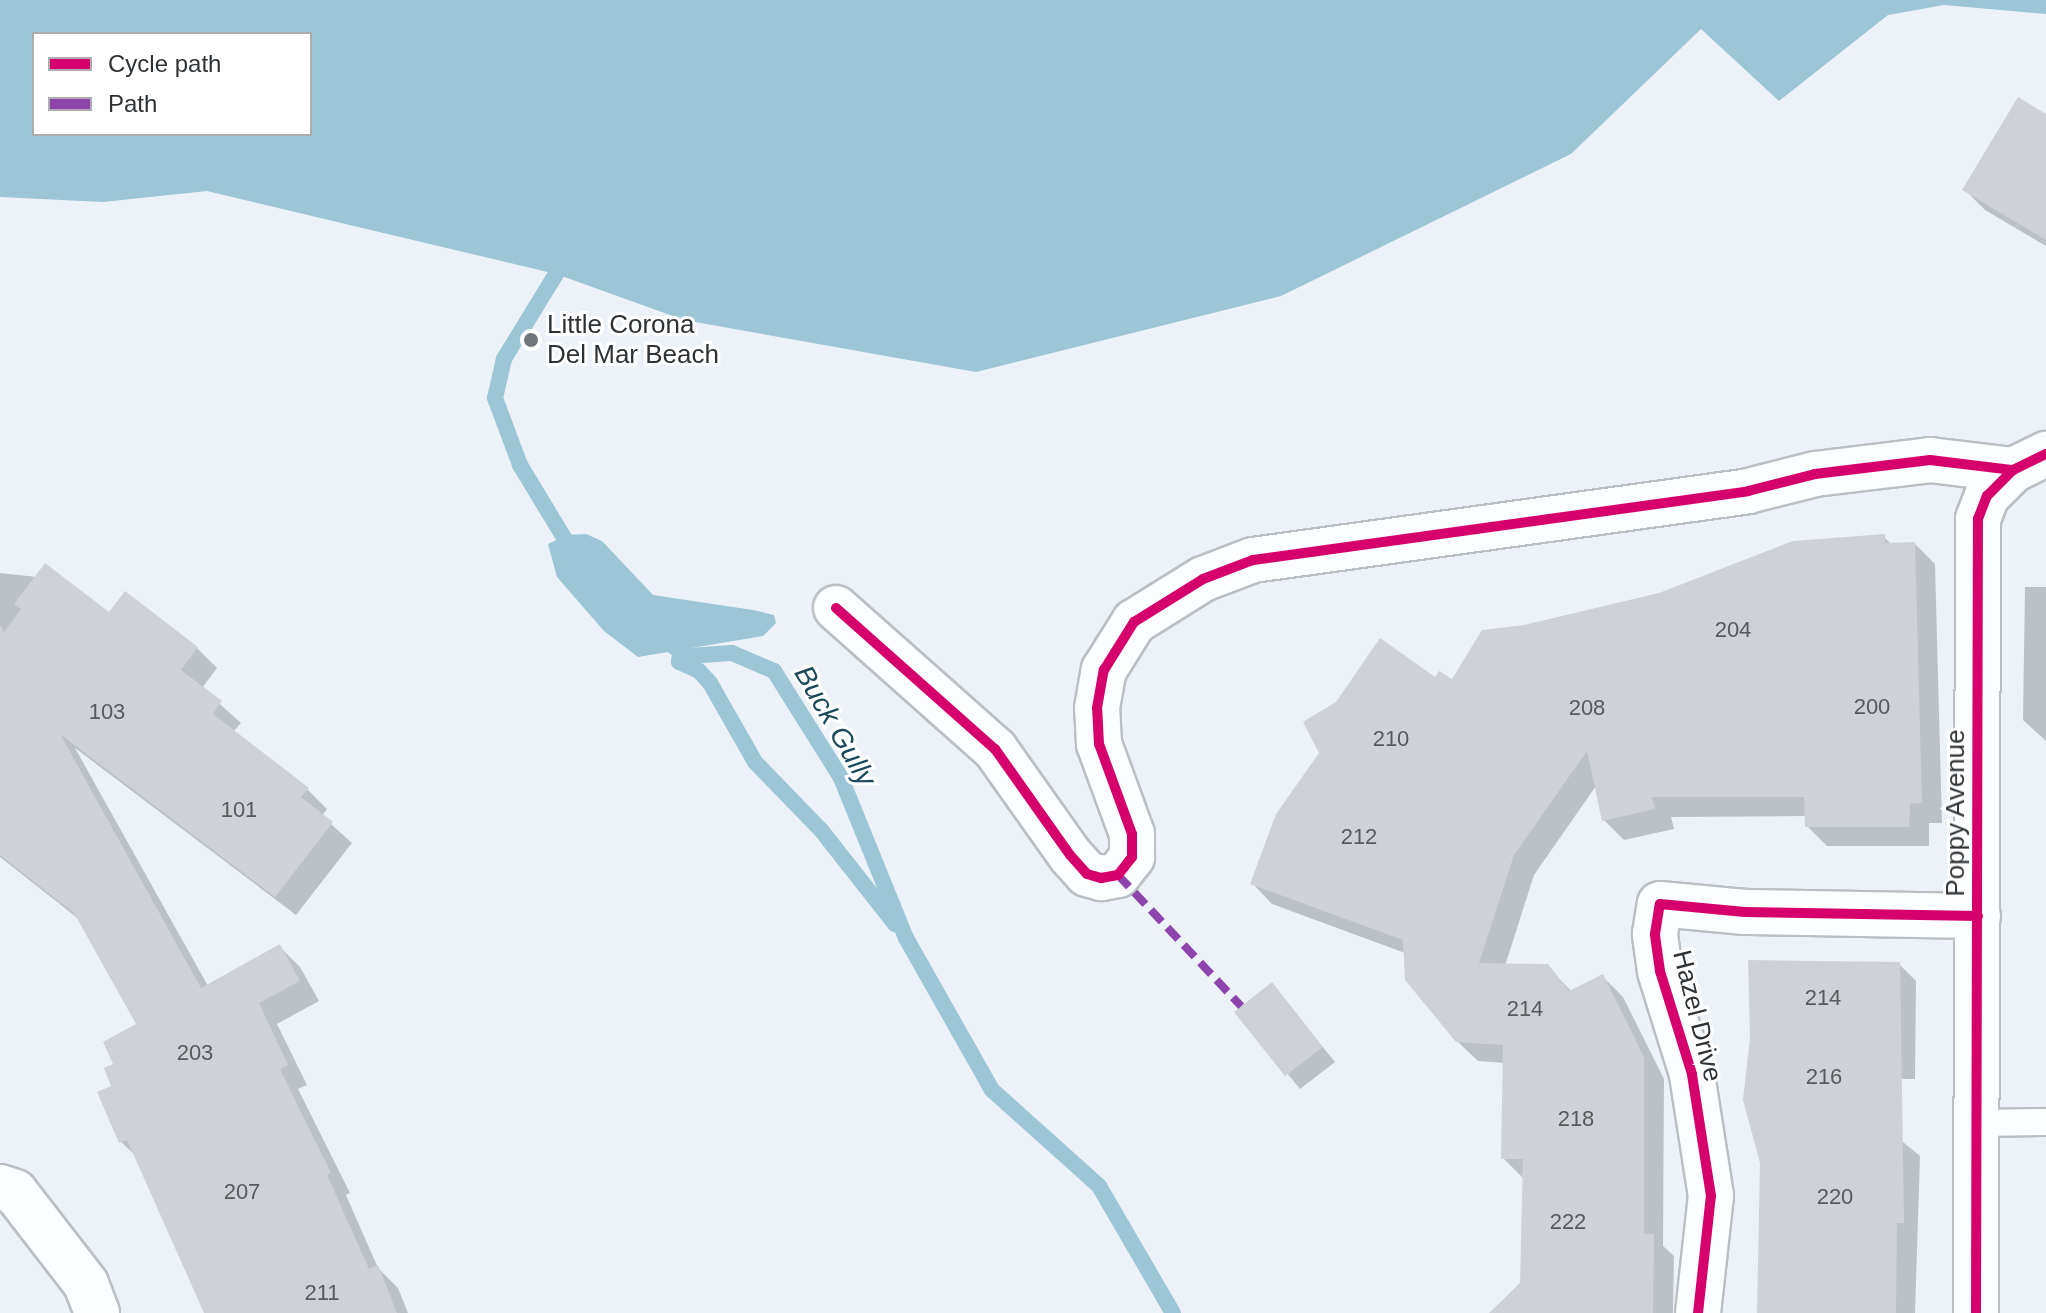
<!DOCTYPE html>
<html>
<head>
<meta charset="utf-8">
<style>
  body { margin:0 }
  #map { position:relative; width:2046px; height:1313px; overflow:hidden; background:#ecf2f7; font-family:Helvetica,sans-serif }
  div>[style] { position:absolute }
  .water>* { inset:0; background:#9cc5d6 }
  .shadow>* { inset:0; background:#0003 }
  .stream>* { height:16px; margin:-8px; padding:0 8px; transform-origin:8px; border-radius:8px; background:#9cc5d6 }
  .building>* { inset:0; background:#ced2d6 }
  .roads { filter:drop-shadow(2px 0 #babfc3) drop-shadow(-2px 0 #babfc3) drop-shadow(0 2px #babfc3) drop-shadow(0 -2px #babfc3) }
  .service>* { height:26px; margin:-13px; padding:0 13px; transform-origin:13px; border-radius:13px; background:#fcfdfe }
  .minor>* { height:44px; margin:-22px; padding:0 22px; transform-origin:22px; border-radius:22px; background:#fcfdfe }
  .tertiary>* { height:44px; margin:-22px; padding:0 22px; transform-origin:22px; border-radius:22px; background:#fcfdfe }
  .quiet>* { height:8px; margin-top:-4px; transform-origin:0; background:repeating-linear-gradient(90deg,#8e44ad 0 16px,transparent 0 24px) }
  .cycleway>* { height:10px; margin:-5px; padding:0 5px; transform-origin:5px; border-radius:5px; background:#d6006c }
  .dots>* { width:22px; height:22px; translate:-50% -50%; box-sizing:border-box; border:4px solid #fff; border-radius:50% }
  span { translate:-50% -50%; white-space:nowrap; text-align:center; line-height:1.15; -webkit-text-stroke:6px #fff; paint-order:stroke }
  .number-label { font-size:22px; color:#565a5d }
  .number-label span { -webkit-text-stroke-width:0 }
  .poi-label { font-size:26px; color:#2e3235 }
  .left { translate:0 -50%; text-align:left }
  .street-label { font-size:26px; color:#2e3235 }
  .water-label { font-size:28px; color:#19495a; font-style:italic }
  .legend { position:absolute; left:32px; top:32px; width:280px; height:104px; box-sizing:border-box; background:#fff; border:2px solid #abadae; margin:0; padding:10px 14px; list-style:none; font-size:24px; color:#2e3235 }
  .legend li { display:flex; align-items:center; gap:16px; height:40px }
  .legend b { width:40px; border:2px solid #abadae }
</style>
</head>
<body>
<div id="map">
  <div class="water">
    <div style="clip-path:polygon(evenodd,0 0,2046px 0,2046px 14px,1944px 5px,1888px 15px,1779px 101px,1701px 29px,1571px 154px,1281px 296px,976px 372px,684px 320px,556px 274px,207px 191px,103px 202px,0 197px,0 0,310px 34px,310px 134px,34px 134px,34px 34px,310px 34px)"></div>
    <div style="clip-path:polygon(586px 534px,602px 541px,653px 595px,753px 610px,774px 615px,776px 623px,763px 636px,638px 657px,604px 631px,557px 577px,548px 544px,567px 535px)"></div>
  </div>
  <div class="shadow">
    <div style="clip-path:polygon(2046px 116px,2046px 246px,1985px 210px,1964px 189px)"></div>
    <div style="clip-path:polygon(1884px 537px,1892px 545px,1915px 544px,1935px 564px,1942px 823px,1929px 823px,1929px 846px,1827px 846px,1807px 826px,1807px 816px,1671px 817px,1674px 829px,1624px 840px,1604px 820px,1596px 786px,1534px 875px,1505px 966px,1547px 966px,1572px 992px,1603px 977px,1623px 997px,1664px 1079px,1663px 1246px,1674px 1256px,1673px 1313px,1492px 1313px,1522px 1284px,1524px 1179px,1503px 1158px,1505px 1063px,1478px 1061px,1457px 1041px,1405px 953px,1272px 904px,1252px 883px,1436px 679px,1452px 682px,1525px 627px)"></div>
    <div style="clip-path:polygon(0 573px,37px 577px,109px 615px,197px 648px,217px 668px,202px 688px,241px 723px,233px 732px,307px 789px,327px 809px,322px 816px,352px 843px,296px 915px,75px 748px,208px 986px,280px 947px,300px 967px,319px 1001px,277px 1024px,307px 1085px,298px 1089px,350px 1193px,346px 1195px,378px 1268px,398px 1288px,408px 1313px,206px 1313px,137px 1157px,121px 1142px,116px 1065px,138px 1025px,80px 920px,0 857px)"></div>
    <div style="clip-path:polygon(2025px 587px,2046px 587px,2046px 741px,2023px 720px)"></div>
    <div style="clip-path:polygon(1899px 964px,1916px 981px,1915px 1079px,1825px 1078px,1920px 1156px,1915px 1313px,1759px 1313px,1762px 1163px)"></div>
    <div style="clip-path:polygon(1272px 985px,1335px 1062px,1300px 1089px,1237px 1012px)"></div>
  </div>
  <div class="stream">
    <div style="left:556px;top:274px;width:100px;rotate:121.5deg"></div>
    <div style="left:504px;top:359px;width:40px;rotate:103deg"></div>
    <div style="left:495px;top:398px;width:72px;rotate:69.5deg"></div>
    <div style="left:520px;top:465px;width:104px;rotate:58.8deg"></div>
    <div style="left:659px;top:637px;width:35px;rotate:33deg"></div>
    <div style="left:688px;top:656px;width:44px;rotate:-3.9deg"></div>
    <div style="left:732px;top:653px;width:46px;rotate:23.2deg"></div>
    <div style="left:774px;top:671px;width:126px;rotate:57.9deg"></div>
    <div style="left:841px;top:778px;width:173px;rotate:67.9deg"></div>
    <div style="left:906px;top:938px;width:175px;rotate:60.5deg"></div>
    <div style="left:992px;top:1090px;width:144px;rotate:41.9deg"></div>
    <div style="left:1099px;top:1186px;width:147px;rotate:59.8deg"></div>
    <div style="left:680px;top:654px;width:8px;rotate:97deg"></div>
    <div style="left:679px;top:662px;width:22px;rotate:24deg"></div>
    <div style="left:699px;top:671px;width:16px;rotate:47deg"></div>
    <div style="left:710px;top:683px;width:91px;rotate:60.3deg"></div>
    <div style="left:755px;top:762px;width:95px;rotate:45.9deg"></div>
    <div style="left:821px;top:830px;width:120px;rotate:51.8deg"></div>
  </div>
  <div class="building">
    <div style="clip-path:polygon(2018px 97px,2046px 114px,2046px 240px,1962px 190px)"></div>
    <div style="clip-path:polygon(1885px 534px,1885px 543px,1915px 542px,1922px 803px,1910px 804px,1909px 827px,1805px 827px,1804px 797px,1652px 797px,1655px 809px,1602px 821px,1587px 751px,1514px 855px,1479px 963px,1548px 964px,1569px 991px,1603px 974px,1644px 1057px,1644px 1234px,1654px 1234px,1653px 1313px,1489px 1313px,1520px 1283px,1523px 1159px,1501px 1159px,1503px 1045px,1456px 1042px,1405px 980px,1403px 940px,1250px 884px,1276px 814px,1319px 753px,1303px 722px,1336px 702px,1380px 638px,1435px 677px,1439px 671px,1452px 679px,1482px 630px,1524px 625px,1659px 593px,1793px 541px)"></div>
    <div style="clip-path:polygon(45px 563px,109px 612px,125px 591px,198px 647px,181px 670px,222px 701px,213px 714px,309px 788px,301px 797px,333px 822px,275px 897px,60px 734px,201px 988px,280px 944px,300px 981px,259px 1003px,288px 1065px,280px 1069px,331px 1173px,327px 1175px,369px 1269px,378px 1265px,397px 1313px,204px 1313px,127px 1140px,119px 1143px,97px 1092px,111px 1086px,104px 1068px,113px 1064px,103px 1042px,136px 1024px,74px 913px,0 855px,0 625px,4px 632px,21px 609px,14px 604px)"></div>
    <div style="clip-path:polygon(1748px 960px,1900px 962px,1904px 1223px,1897px 1223px,1896px 1313px,1757px 1313px,1760px 1163px,1743px 1100px,1750px 1037px)"></div>
    <div style="clip-path:polygon(1272px 982px,1323px 1047px,1285px 1076px,1234px 1012px)"></div>
  </div>
  <div class="roads">
    <div class="service">
      <div style="left:1978px;top:1123px;width:68px;rotate:-0.8deg"></div>
    </div>
    <div class="minor">
      <div style="left:836px;top:608px;width:213px;rotate:41.6deg"></div>
      <div style="left:995px;top:749px;width:130px;rotate:54.7deg"></div>
      <div style="left:1070px;top:855px;width:25px;rotate:48deg"></div>
      <div style="left:1087px;top:874px;width:15px;rotate:16deg"></div>
      <div style="left:1101px;top:878px;width:17px;rotate:-10deg"></div>
      <div style="left:1118px;top:875px;width:23px;rotate:-52deg"></div>
      <div style="left:1132px;top:857px;width:23px;rotate:-90deg"></div>
      <div style="left:1132px;top:834px;width:96px;rotate:-110.1deg"></div>
      <div style="left:1099px;top:744px;width:36px;rotate:-93deg"></div>
      <div style="left:1097px;top:708px;width:39px;rotate:-80deg"></div>
      <div style="left:1104px;top:670px;width:57px;rotate:-58deg"></div>
      <div style="left:1134px;top:622px;width:81px;rotate:-31.9deg"></div>
      <div style="left:1203px;top:579px;width:53px;rotate:-20.8deg"></div>
      <div style="left:1253px;top:560px;width:500px;rotate:-7.9deg"></div>
      <div style="left:1748px;top:491px;width:69px;rotate:-14.2deg"></div>
      <div style="left:1815px;top:474px;width:116px;rotate:-6.9deg"></div>
      <div style="left:1930px;top:460px;width:84px;rotate:6.9deg"></div>
      <div style="left:0;top:1187px;width:16px;rotate:18deg"></div>
      <div style="left:15px;top:1192px;width:116px;rotate:52.3deg"></div>
      <div style="left:86px;top:1284px;width:31px;rotate:69deg"></div>
      <div style="left:1698px;top:1313px;width:118px;rotate:-83.7deg"></div>
      <div style="left:1711px;top:1196px;width:123px;rotate:-98.9deg"></div>
      <div style="left:1692px;top:1074px;width:108px;rotate:-107.3deg"></div>
      <div style="left:1660px;top:971px;width:37px;rotate:-98deg"></div>
      <div style="left:1655px;top:934px;width:30px;rotate:-81deg"></div>
      <div style="left:1660px;top:904px;width:85px;rotate:5.4deg"></div>
      <div style="left:1745px;top:912px;width:233px;rotate:1deg"></div>
    </div>
    <div class="tertiary">
      <div style="left:1976px;top:1313px;width:794px;rotate:-89.86deg"></div>
      <div style="left:1978px;top:519px;width:25px;rotate:-69deg"></div>
      <div style="left:1987px;top:496px;width:37px;rotate:-45deg"></div>
      <div style="left:2013px;top:470px;width:37px;rotate:-26deg"></div>
    </div>
  </div>
  <div class="quiet">
    <div style="left:1118px;top:875px;width:180px;rotate:46.8deg"></div>
  </div>
  <div class="cycleway">
    <div style="left:836px;top:608px;width:213px;rotate:41.6deg"></div>
    <div style="left:995px;top:749px;width:130px;rotate:54.7deg"></div>
    <div style="left:1070px;top:855px;width:25px;rotate:48deg"></div>
    <div style="left:1087px;top:874px;width:15px;rotate:16deg"></div>
    <div style="left:1101px;top:878px;width:17px;rotate:-10deg"></div>
    <div style="left:1118px;top:875px;width:23px;rotate:-52deg"></div>
    <div style="left:1132px;top:857px;width:23px;rotate:-90deg"></div>
    <div style="left:1132px;top:834px;width:96px;rotate:-110.1deg"></div>
    <div style="left:1099px;top:744px;width:36px;rotate:-93deg"></div>
    <div style="left:1097px;top:708px;width:39px;rotate:-80deg"></div>
    <div style="left:1104px;top:670px;width:57px;rotate:-58deg"></div>
    <div style="left:1134px;top:622px;width:81px;rotate:-31.9deg"></div>
    <div style="left:1203px;top:579px;width:53px;rotate:-20.8deg"></div>
    <div style="left:1253px;top:560px;width:500px;rotate:-7.9deg"></div>
    <div style="left:1748px;top:491px;width:69px;rotate:-14.2deg"></div>
    <div style="left:1815px;top:474px;width:116px;rotate:-6.9deg"></div>
    <div style="left:1930px;top:460px;width:84px;rotate:6.9deg"></div>
    <div style="left:1698px;top:1313px;width:118px;rotate:-83.7deg"></div>
    <div style="left:1711px;top:1196px;width:123px;rotate:-98.9deg"></div>
    <div style="left:1692px;top:1074px;width:108px;rotate:-107.3deg"></div>
    <div style="left:1660px;top:971px;width:37px;rotate:-98deg"></div>
    <div style="left:1655px;top:934px;width:30px;rotate:-81deg"></div>
    <div style="left:1660px;top:904px;width:85px;rotate:5.4deg"></div>
    <div style="left:1745px;top:912px;width:233px;rotate:1deg"></div>
    <div style="left:1976px;top:1313px;width:794px;rotate:-89.86deg"></div>
    <div style="left:1978px;top:519px;width:25px;rotate:-69deg"></div>
    <div style="left:1987px;top:496px;width:37px;rotate:-45deg"></div>
    <div style="left:2013px;top:470px;width:37px;rotate:-26deg"></div>
  </div>
  <div class="dots">
    <div style="left:531px;top:340px;background:#707579"></div>
  </div>
  <div class="number-label">
    <span style="left:1733px;top:630px">204</span>
    <span style="left:1872px;top:707px">200</span>
    <span style="left:1587px;top:708px">208</span>
    <span style="left:107px;top:712px">103</span>
    <span style="left:1391px;top:739px">210</span>
    <span style="left:239px;top:810px">101</span>
    <span style="left:1359px;top:837px">212</span>
    <span style="left:1823px;top:998px">214</span>
    <span style="left:1525px;top:1009px">214</span>
    <span style="left:195px;top:1053px">203</span>
    <span style="left:1824px;top:1077px">216</span>
    <span style="left:1576px;top:1119px">218</span>
    <span style="left:242px;top:1192px">207</span>
    <span style="left:1835px;top:1197px">220</span>
    <span style="left:1568px;top:1222px">222</span>
    <span style="left:322px;top:1293px">211</span>
  </div>
  <div class="poi-label">
    <span class="left" style="left:547px;top:340px">Little Corona<br>Del Mar Beach</span>
  </div>
  <div class="street-label">
    <span style="left:1956px;top:813px;rotate:-90deg">Poppy Avenue</span>
    <span style="left:1697px;top:1016px;rotate:76deg">Hazel Drive</span>
  </div>
  <div class="water-label">
    <span style="left:835px;top:726px;rotate:60deg">Buck Gully</span>
  </div>
  <ul class="legend">
  <li><b style="height:10px;background:#d6006c"></b>Cycle path</li>
  <li><b style="height:10px;background:#8e44ad"></b>Path</li>
  </ul>
</div>
</body>
</html>
